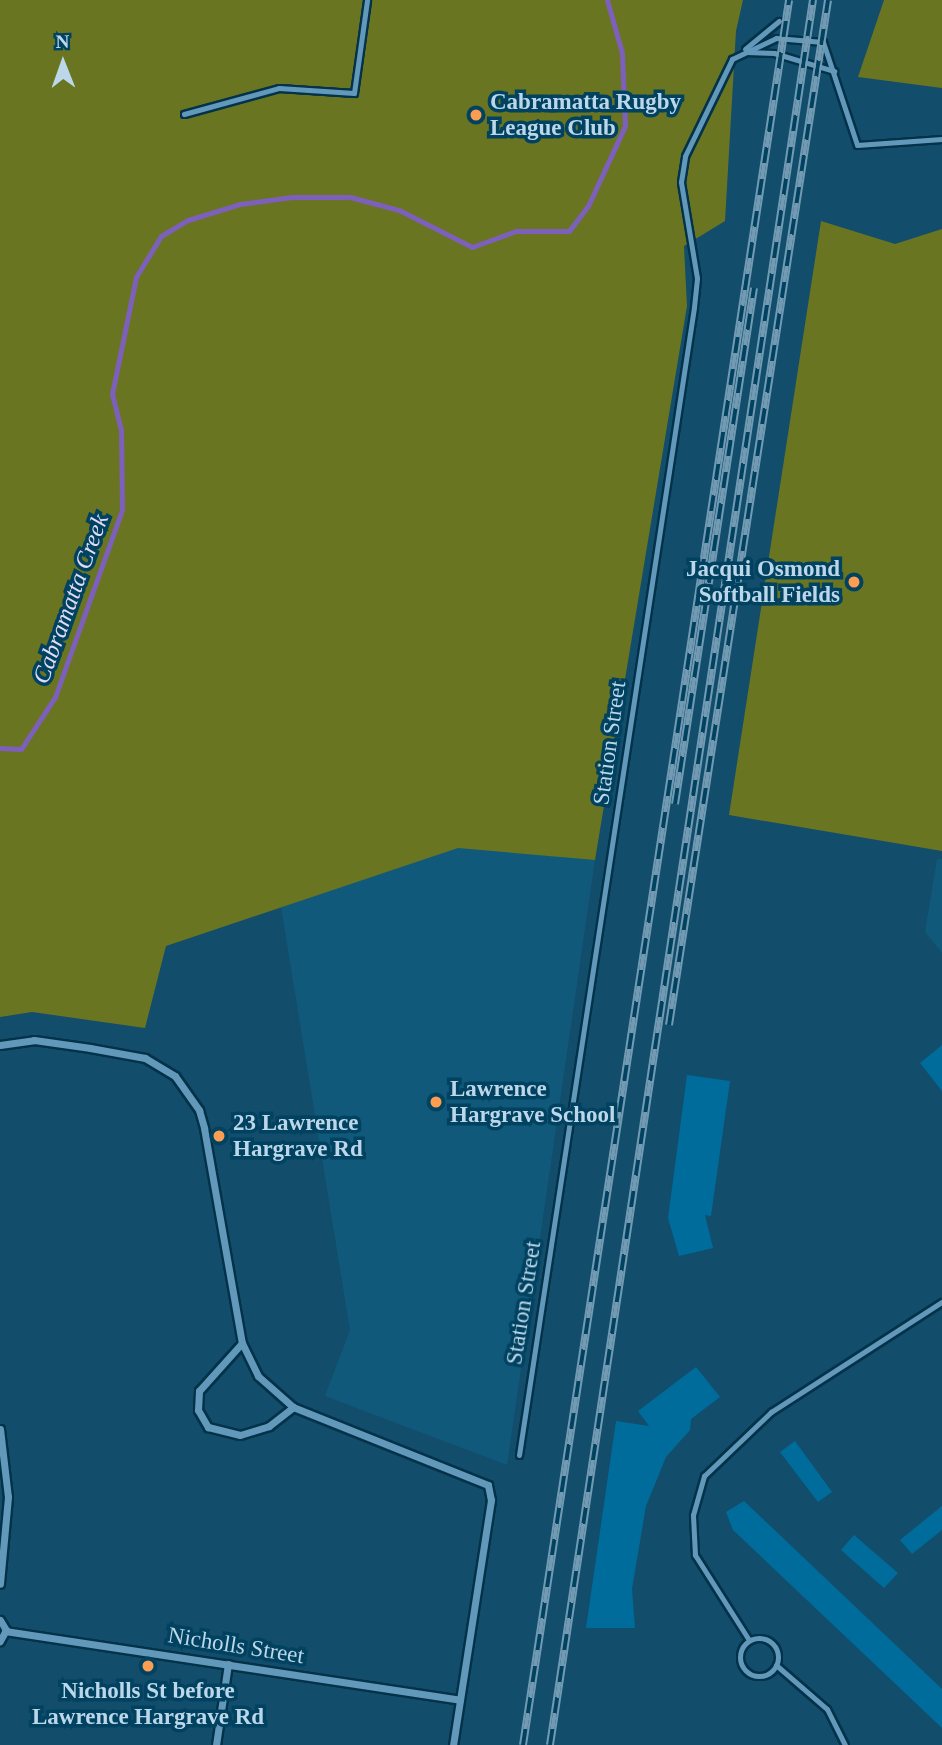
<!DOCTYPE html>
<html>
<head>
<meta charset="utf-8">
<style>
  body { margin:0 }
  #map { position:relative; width:942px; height:1745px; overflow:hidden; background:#124d6c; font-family:"Times New Roman",serif }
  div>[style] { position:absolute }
  .built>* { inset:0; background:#10597b }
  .green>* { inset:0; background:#6a7521 }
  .stream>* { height:5px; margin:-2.5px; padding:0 2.5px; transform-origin:2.5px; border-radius:2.5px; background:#7d60bb }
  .building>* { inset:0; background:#006c9b }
  .roads { filter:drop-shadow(2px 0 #043249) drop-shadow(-2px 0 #043249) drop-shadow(0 2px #043249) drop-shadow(0 -2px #043249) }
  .lane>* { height:5px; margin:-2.5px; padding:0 2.5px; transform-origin:2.5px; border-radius:2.5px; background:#6299bb }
  .lane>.ring { margin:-2.5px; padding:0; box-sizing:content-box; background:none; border:5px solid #6299bb; border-radius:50% }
  .street>* { height:7px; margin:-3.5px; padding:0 3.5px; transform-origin:3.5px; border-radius:3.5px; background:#6299bb }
  .rail>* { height:8px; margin-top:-4px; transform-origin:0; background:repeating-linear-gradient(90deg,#014260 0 16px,#729bb3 0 32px); box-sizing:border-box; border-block:2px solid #729bb3 }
  .dots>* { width:19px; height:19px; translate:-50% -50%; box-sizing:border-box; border:4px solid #014260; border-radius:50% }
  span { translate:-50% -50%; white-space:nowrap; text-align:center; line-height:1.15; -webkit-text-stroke:7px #014260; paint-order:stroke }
  .poi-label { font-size:23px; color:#bcd7ea; font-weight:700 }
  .left { translate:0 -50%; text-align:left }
  .right { translate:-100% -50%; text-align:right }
  .street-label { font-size:23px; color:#bcd7ea }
  .water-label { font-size:24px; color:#e2dcf5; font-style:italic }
  .north { position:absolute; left:28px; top:28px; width:70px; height:70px; -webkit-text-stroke:5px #014260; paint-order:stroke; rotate:359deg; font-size:19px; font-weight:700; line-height:28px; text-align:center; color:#bcd7ea }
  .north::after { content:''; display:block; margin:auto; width:24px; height:32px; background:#bcd7ea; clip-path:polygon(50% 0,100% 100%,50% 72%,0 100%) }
</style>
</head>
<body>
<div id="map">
  <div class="built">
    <div style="clip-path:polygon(458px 847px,595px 860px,507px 1465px,325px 1396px,350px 1330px,281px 907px)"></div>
    <div style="clip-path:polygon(937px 859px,942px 859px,942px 953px,925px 932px)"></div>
  </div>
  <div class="green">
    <div style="clip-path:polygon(0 0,743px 0,736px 31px,725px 221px,684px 246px,687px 306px,595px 860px,458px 848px,166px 946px,145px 1028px,32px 1012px,0 1017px)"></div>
    <div style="clip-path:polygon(884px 0,942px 0,942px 88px,858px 77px)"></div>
    <div style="clip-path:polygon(821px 221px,895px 244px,942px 229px,942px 851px,729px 815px)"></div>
  </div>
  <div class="stream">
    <div style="left:0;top:748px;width:21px;rotate:3deg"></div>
    <div style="left:21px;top:749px;width:62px;rotate:-56.8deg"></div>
    <div style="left:55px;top:697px;width:199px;rotate:-70.3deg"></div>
    <div style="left:122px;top:510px;width:80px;rotate:-90.7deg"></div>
    <div style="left:121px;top:430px;width:37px;rotate:-104deg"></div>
    <div style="left:112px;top:394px;width:119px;rotate:-78.4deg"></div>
    <div style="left:136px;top:277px;width:48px;rotate:-58.6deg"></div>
    <div style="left:161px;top:236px;width:31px;rotate:-31deg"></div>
    <div style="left:188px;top:220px;width:54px;rotate:-17.1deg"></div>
    <div style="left:240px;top:204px;width:52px;rotate:-7.7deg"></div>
    <div style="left:292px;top:197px;width:58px"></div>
    <div style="left:350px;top:197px;width:51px;rotate:14.9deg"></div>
    <div style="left:399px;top:210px;width:82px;rotate:26.9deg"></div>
    <div style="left:472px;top:247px;width:47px;rotate:-20deg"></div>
    <div style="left:516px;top:231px;width:53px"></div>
    <div style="left:569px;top:231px;width:31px;rotate:-53deg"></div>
    <div style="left:588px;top:206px;width:88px;rotate:-65.2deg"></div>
    <div style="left:625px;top:126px;width:73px;rotate:-92.4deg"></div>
    <div style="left:622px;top:53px;width:55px;rotate:-105.8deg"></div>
  </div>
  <div class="building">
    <div style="clip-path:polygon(942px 1045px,942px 1091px,920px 1063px)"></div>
    <div style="clip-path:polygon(687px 1075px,730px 1081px,711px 1216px,705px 1215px,713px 1248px,679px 1256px,668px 1218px)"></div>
    <div style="clip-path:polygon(696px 1367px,720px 1397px,691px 1419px,690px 1430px,666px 1457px,646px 1506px,632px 1589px,635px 1628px,586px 1628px,616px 1421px,649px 1426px,638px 1411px)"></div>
    <div style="clip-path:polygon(795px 1441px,832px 1492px,818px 1502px,780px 1452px)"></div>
    <div style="clip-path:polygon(744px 1501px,942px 1689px,942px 1728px,733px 1530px,726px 1512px)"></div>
    <div style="clip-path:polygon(942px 1506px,942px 1530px,912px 1554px,900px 1540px)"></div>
    <div style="clip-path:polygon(854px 1535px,898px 1573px,884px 1588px,841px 1550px)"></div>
  </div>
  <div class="roads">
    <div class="lane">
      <div style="left:745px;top:49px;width:44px;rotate:-39.5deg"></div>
      <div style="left:746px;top:52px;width:28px;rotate:2deg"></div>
      <div style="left:774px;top:53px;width:63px;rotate:16.7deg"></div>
      <div style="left:184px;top:114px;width:98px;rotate:-15.3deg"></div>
      <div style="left:279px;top:88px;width:75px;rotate:3.8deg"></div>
      <div style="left:354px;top:93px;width:94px;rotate:-82deg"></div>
      <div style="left:519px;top:1455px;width:1161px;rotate:-81.33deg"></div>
      <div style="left:694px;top:307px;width:29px;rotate:-84deg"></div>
      <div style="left:697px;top:278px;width:97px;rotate:-99.5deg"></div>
      <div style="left:681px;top:182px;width:26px;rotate:-81deg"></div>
      <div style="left:685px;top:156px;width:108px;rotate:-64.1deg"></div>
      <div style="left:732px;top:59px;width:49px;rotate:-25.5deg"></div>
      <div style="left:776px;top:38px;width:47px;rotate:4.9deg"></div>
      <div style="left:823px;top:42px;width:108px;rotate:71.7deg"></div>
      <div style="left:857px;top:145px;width:85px;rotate:-4deg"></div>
      <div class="ring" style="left:740px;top:1638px;width:33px;height:33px"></div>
      <div style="left:749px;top:1640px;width:101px;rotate:-122.4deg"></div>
      <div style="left:695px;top:1555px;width:40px;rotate:-92.9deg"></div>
      <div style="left:693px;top:1515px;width:41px;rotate:-74.2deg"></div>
      <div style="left:704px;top:1476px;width:93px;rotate:-43.7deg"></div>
      <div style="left:771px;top:1412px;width:203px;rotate:-32.8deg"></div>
      <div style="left:776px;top:1665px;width:67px;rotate:40.8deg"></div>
      <div style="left:827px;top:1709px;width:40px;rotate:63.4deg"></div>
    </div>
    <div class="street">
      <div style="left:0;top:1045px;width:34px;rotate:-8deg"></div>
      <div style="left:34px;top:1040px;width:57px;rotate:8.1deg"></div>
      <div style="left:90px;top:1048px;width:56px;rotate:10.3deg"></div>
      <div style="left:145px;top:1058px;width:35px;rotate:31deg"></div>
      <div style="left:175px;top:1076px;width:42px;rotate:54.8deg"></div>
      <div style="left:199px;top:1110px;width:19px;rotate:74deg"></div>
      <div style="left:204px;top:1128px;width:218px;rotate:80deg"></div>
      <div style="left:242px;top:1343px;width:37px;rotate:64deg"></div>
      <div style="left:258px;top:1376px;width:47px;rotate:41.5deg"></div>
      <div style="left:293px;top:1407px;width:210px;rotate:21.8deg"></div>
      <div style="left:488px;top:1485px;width:15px;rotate:79deg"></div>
      <div style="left:491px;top:1500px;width:248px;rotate:98.8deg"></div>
      <div style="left:242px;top:1343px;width:64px;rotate:131.9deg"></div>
      <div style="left:199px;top:1391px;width:19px;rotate:93deg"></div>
      <div style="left:198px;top:1410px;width:20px;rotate:60deg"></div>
      <div style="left:208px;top:1427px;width:33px;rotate:14deg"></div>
      <div style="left:240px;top:1435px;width:30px;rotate:-17deg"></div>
      <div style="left:269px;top:1426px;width:31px;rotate:-38deg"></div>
      <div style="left:0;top:1429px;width:68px;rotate:83.3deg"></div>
      <div style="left:8px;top:1497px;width:87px;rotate:95.3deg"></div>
      <div style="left:0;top:1620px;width:12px;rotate:59deg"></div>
      <div style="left:6px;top:1630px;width:13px;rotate:119deg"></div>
      <div style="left:5px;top:1631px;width:460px;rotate:8.6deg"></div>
      <div style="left:216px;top:1745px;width:82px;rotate:-81.6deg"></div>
    </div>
  </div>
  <div class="rail">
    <div style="left:675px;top:804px;width:522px;rotate:-81.3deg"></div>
    <div style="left:669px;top:1025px;width:1037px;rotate:-81.18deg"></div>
    <div style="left:523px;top:1745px;width:1765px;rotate:-81.33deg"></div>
    <div style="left:550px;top:1745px;width:1765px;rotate:-81.43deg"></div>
  </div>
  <div class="dots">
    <div style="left:476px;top:115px;background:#fc9d52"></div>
    <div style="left:854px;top:582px;background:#fc9d52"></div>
    <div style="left:436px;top:1102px;background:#fc9d52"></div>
    <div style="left:219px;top:1136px;background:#fc9d52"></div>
    <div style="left:148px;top:1666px;background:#fc9d52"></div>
  </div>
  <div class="poi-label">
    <span class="left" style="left:490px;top:115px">Cabramatta Rugby<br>League Club</span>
    <span class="right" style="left:840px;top:582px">Jacqui Osmond<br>Softball Fields</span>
    <span class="left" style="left:450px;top:1102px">Lawrence<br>Hargrave School</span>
    <span class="left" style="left:233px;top:1136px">23 Lawrence<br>Hargrave Rd</span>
    <span style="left:148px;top:1704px">Nicholls St before<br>Lawrence Hargrave Rd</span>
  </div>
  <div class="street-label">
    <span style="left:610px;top:743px;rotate:-82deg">Station Street</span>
    <span style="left:524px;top:1303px;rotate:-81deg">Station Street</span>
    <span style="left:236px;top:1646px;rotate:9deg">Nicholls Street</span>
  </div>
  <div class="water-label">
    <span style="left:71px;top:599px;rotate:-70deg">Cabramatta Creek</span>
  </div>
  <div class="north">N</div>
</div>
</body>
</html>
